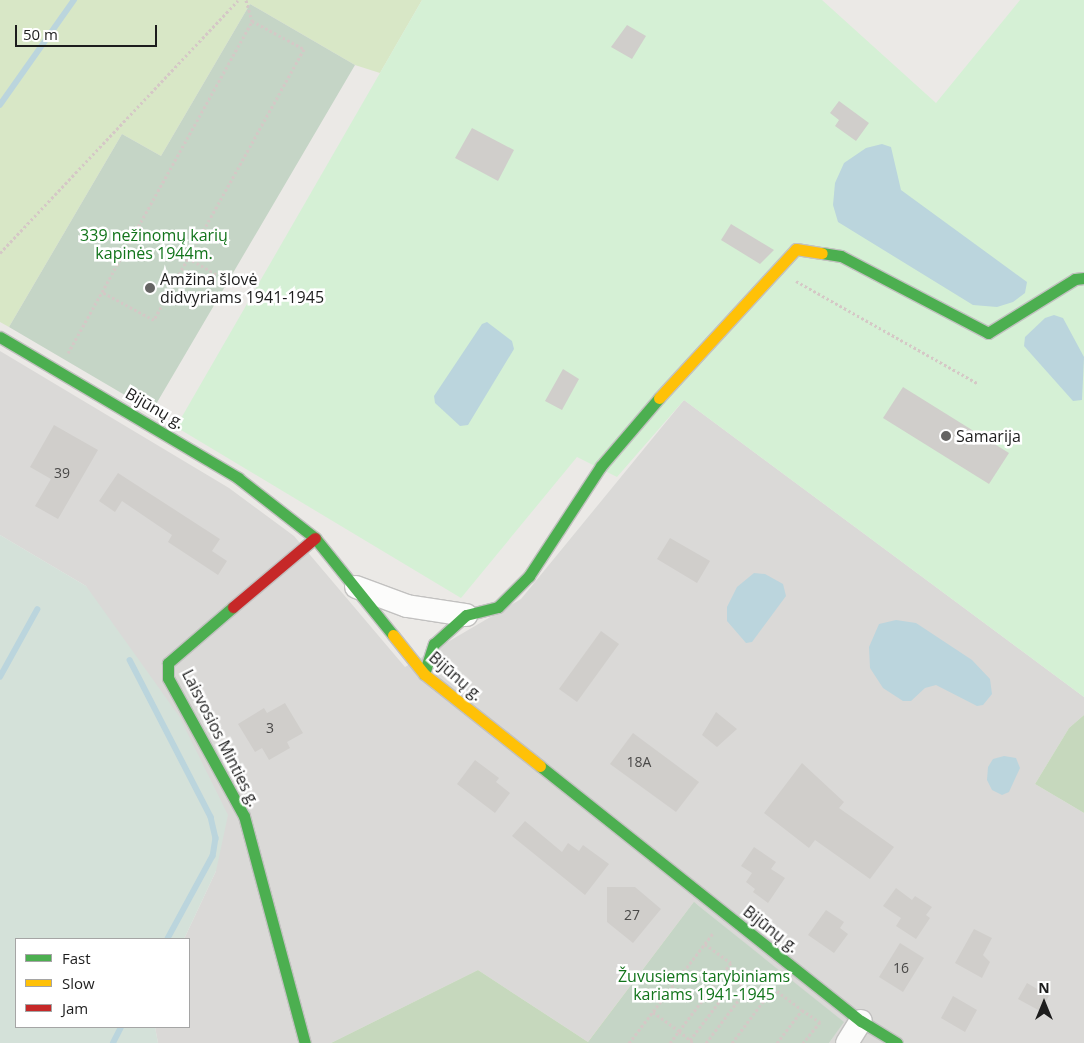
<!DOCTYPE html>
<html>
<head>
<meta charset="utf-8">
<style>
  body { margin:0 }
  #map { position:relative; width:1084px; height:1043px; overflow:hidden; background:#ebe9e6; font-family:"Open Sans",sans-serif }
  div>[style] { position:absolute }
  .residential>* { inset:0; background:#dad9d7 }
  .grass>* { inset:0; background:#d8e7c6 }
  .forest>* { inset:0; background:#c6d8bd }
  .wetland>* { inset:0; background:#d4e1d9 }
  .cemetery>* { inset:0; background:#c5d5c6 }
  .park>* { inset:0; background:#d5f0d5 }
  .water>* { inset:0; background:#bbd5dd }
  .stream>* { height:5.5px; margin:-2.75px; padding:0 2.75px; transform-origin:2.75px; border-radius:2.75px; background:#bbd5dd }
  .building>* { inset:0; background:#d0cecb }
  .path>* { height:3px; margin-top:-1.5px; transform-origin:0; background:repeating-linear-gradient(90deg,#d5c8c6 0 2.5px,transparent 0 5px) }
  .roads { filter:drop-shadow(1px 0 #c2c1c0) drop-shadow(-1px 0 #c2c1c0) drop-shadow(0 1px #c2c1c0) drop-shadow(0 -1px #c2c1c0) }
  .street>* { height:22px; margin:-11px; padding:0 11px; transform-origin:11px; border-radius:11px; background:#fcfcfb }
  .fast>* { height:11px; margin:-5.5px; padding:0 5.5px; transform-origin:5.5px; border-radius:5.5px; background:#4caf50 }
  .slow>* { height:11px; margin:-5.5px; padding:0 5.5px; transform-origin:5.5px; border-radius:5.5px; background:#ffc107 }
  .jam>* { height:11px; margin:-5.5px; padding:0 5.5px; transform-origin:5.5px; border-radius:5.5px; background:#c62828 }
  .dots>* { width:14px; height:14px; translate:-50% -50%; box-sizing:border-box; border:2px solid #fff; border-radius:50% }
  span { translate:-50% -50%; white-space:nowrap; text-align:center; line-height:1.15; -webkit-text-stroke:5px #fff; paint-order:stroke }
  .number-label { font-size:14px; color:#4a4948 }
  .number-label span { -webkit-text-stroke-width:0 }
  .park-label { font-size:16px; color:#12741b }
  .poi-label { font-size:16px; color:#1d1d1d }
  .left { translate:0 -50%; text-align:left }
  .street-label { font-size:16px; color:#1d1d1d }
  .legend { position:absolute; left:15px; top:938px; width:175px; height:90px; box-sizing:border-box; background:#fff; border:1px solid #a5a5a5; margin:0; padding:6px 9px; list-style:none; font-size:15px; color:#1d1d1d }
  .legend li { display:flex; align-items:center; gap:10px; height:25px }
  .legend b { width:25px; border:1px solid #a5a5a5 }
  .north { position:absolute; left:1019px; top:978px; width:50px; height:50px; -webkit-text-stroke:4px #fff; paint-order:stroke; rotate:0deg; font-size:14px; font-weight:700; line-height:20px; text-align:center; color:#1d1d1d }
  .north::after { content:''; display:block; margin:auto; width:18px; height:22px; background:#1d1d1d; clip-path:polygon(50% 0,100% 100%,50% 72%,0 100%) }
  .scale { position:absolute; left:15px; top:25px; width:142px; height:22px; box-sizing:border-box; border:2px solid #1d1d1d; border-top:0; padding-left:6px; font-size:15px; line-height:18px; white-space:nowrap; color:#1d1d1d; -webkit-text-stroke:4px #fff; paint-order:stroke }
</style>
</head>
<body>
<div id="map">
  <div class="residential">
    <div style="clip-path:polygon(0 351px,229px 488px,294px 536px,405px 667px,521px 599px,684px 400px,1084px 697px,1084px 715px,1069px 728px,1035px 784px,1084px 813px,1084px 1043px,829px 1043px,843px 1022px,694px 902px,588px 1042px,478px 970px,331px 1043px,158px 1043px,155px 1027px,189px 1027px,189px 939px,184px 939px,216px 871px,86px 586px,0 535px)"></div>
  </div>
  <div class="grass">
    <div style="clip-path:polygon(0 0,422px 0,380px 73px,355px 65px,250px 4px,161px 156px,122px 134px,9px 327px,0 322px)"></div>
  </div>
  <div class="forest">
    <div style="clip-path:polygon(1084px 715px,1084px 813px,1035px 784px,1069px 728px)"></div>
    <div style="clip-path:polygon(694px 902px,829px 1043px,331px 1043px,478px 970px,588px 1042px)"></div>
  </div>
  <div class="wetland">
    <div style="clip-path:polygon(0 535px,86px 586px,179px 716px,228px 815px,216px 871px,184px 939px,16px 939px,16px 1027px,155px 1027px,158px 1043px,0 1043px)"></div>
  </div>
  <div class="cemetery">
    <div style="clip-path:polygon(250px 4px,355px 65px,152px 411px,9px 327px,122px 134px,161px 156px)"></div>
    <div style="clip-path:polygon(694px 902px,844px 1022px,829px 1043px,588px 1043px)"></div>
  </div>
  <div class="park">
    <div style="clip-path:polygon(422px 0,822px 0,936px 103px,1020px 0,1084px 0,1084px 697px,684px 400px,617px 477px,577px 457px,461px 598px,176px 427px)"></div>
  </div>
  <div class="water">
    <div style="clip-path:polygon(882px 144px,891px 147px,901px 190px,1027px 282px,1025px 293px,1013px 302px,997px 307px,973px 305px,838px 222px,833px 205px,835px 183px,844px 163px,866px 148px)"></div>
    <div style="clip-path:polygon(1054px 315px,1063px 318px,1084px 357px,1082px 400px,1073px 401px,1024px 346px,1025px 337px,1045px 318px)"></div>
    <div style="clip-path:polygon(487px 322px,512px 341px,514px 349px,468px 425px,460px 426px,435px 403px,434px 396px,482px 324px)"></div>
    <div style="clip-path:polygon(754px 573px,765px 574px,783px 584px,786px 596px,752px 642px,746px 643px,727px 621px,727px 607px,737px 587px)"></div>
    <div style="clip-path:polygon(896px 620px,916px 623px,972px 660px,990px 679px,992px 694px,983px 705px,977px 706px,936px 685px,925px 688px,911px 701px,903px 701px,883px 688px,870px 668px,869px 647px,879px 624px)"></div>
    <div style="clip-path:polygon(1004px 756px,1016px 758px,1020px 768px,1009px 792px,1002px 795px,992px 790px,987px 780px,988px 767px,993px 759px)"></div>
  </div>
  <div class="stream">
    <div style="left:0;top:105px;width:128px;rotate:-54.8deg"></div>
    <div style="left:130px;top:660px;width:177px;rotate:62.7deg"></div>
    <div style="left:211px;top:817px;width:22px;rotate:77deg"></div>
    <div style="left:216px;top:838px;width:18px;rotate:99deg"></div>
    <div style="left:213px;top:856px;width:94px;rotate:118.5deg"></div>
    <div style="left:0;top:677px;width:77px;rotate:-61.1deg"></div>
    <div style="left:113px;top:1043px;width:18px;rotate:-63deg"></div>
  </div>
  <div class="building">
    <div style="clip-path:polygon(627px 25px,646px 36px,632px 59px,611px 47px)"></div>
    <div style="clip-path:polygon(839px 101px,869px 123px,856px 141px,835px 126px,839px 120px,830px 113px)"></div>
    <div style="clip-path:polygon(472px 128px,514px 150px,498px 181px,455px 158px)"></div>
    <div style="clip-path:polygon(731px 224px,774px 250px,760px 264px,721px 240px)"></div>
    <div style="clip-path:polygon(563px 369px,579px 379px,562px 410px,545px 401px)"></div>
    <div style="clip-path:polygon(903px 387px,1009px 453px,989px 484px,883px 418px)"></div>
    <div style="clip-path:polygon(54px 425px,98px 450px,58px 519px,35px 506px,51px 479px,30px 467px)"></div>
    <div style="clip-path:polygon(118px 473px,220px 539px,212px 551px,227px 561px,218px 575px,168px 542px,172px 535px,122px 501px,115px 512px,99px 501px)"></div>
    <div style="clip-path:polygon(670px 538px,710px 561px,697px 583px,657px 559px)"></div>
    <div style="clip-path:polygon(601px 631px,619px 644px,577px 702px,559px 689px)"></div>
    <div style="clip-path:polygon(285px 703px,303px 733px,287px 742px,290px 748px,269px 760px,262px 748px,255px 752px,238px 724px,264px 708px,267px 713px)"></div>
    <div style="clip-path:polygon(716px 712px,737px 729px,717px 747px,702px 735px)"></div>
    <div style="clip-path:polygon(633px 733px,699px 782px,676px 812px,610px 764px)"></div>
    <div style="clip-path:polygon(475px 760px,499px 778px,496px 782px,510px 793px,495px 813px,457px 784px)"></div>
    <div style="clip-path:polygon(802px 763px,844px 802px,839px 808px,894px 847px,870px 879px,815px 840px,809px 848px,764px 813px)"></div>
    <div style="clip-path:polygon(525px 821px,562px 852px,568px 843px,579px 851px,583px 845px,609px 864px,585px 895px,512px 836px)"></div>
    <div style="clip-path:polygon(754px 847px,776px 862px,771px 869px,785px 878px,768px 903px,753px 892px,755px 889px,746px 882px,752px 873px,741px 866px)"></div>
    <div style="clip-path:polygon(607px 887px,635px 887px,661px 909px,633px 943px,607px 922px)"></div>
    <div style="clip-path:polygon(896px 888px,912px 900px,915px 896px,932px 907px,926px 915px,930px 918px,916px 939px,896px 926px,901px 918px,883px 906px)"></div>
    <div style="clip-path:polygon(826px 910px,844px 922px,840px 928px,848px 934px,834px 953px,808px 935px)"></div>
    <div style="clip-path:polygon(974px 929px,992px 938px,983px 955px,990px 962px,982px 978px,955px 963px)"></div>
    <div style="clip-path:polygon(900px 943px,924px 958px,903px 992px,879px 977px)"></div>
    <div style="clip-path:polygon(1027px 983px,1049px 996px,1040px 1011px,1018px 999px)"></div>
    <div style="clip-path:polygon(953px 996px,977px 1010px,965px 1032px,941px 1018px)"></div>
  </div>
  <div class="path">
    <div style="left:246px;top:0;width:22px;rotate:74deg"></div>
    <div style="left:0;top:253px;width:347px;rotate:-46.7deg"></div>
    <div style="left:188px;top:258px;width:44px;rotate:30.1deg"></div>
    <div style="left:796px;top:281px;width:208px;rotate:29.4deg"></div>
    <div style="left:68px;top:353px;width:70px;rotate:-60.9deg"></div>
    <div style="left:102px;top:292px;width:310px;rotate:-61deg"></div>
    <div style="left:252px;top:21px;width:59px;rotate:28.3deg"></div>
    <div style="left:304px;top:49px;width:310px;rotate:119deg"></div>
    <div style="left:154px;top:320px;width:59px;rotate:-151.7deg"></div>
    <div style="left:705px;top:944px;width:32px;rotate:36deg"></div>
    <div style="left:731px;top:963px;width:11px;rotate:128deg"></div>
    <div style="left:724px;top:972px;width:29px;rotate:36deg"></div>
    <div style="left:747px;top:989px;width:68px;rotate:127.2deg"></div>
    <div style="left:653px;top:1012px;width:32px;rotate:36deg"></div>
    <div style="left:679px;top:1031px;width:74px;rotate:-52.7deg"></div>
    <div style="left:690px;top:1040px;width:74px;rotate:-52.7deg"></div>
    <div style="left:629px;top:1043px;width:138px;rotate:-52.6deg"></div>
    <div style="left:670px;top:1043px;width:15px;rotate:-53deg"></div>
    <div style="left:679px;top:1031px;width:19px;rotate:39deg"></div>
    <div style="left:732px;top:1043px;width:69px;rotate:-53.3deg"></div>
    <div style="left:773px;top:988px;width:36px;rotate:37deg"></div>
    <div style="left:777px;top:1043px;width:41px;rotate:-52.9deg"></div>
    <div style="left:802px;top:1010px;width:22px;rotate:34deg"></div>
    <div style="left:820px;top:1022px;width:27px;rotate:129deg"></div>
  </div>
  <div class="roads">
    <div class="street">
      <div style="left:356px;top:587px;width:54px;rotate:20.4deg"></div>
      <div style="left:407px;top:606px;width:60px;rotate:8.7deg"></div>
      <div style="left:847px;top:1043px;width:26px;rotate:-58deg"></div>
    </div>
    <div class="fast">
      <div style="left:822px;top:253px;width:19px;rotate:9deg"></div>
      <div style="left:841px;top:256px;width:166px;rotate:27.6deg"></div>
      <div style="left:988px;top:333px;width:102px;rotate:-31.8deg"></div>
      <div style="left:1075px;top:279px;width:9px;rotate:-6deg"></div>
      <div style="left:0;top:337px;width:277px;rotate:30.6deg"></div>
      <div style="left:238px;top:478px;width:98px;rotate:37.9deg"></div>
      <div style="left:315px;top:538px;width:124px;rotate:51.2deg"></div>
      <div style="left:233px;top:607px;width:86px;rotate:139.3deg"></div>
      <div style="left:168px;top:663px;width:15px;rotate:90deg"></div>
      <div style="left:168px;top:678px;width:158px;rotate:61.2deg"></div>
      <div style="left:244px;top:816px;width:235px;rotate:75deg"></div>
      <div style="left:424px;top:674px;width:32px;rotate:-72deg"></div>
      <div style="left:434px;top:644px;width:43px;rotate:-42.2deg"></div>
      <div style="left:466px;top:615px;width:33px;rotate:-14deg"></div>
      <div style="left:498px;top:607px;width:44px;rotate:-45deg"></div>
      <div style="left:529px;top:576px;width:131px;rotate:-56.8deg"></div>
      <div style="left:601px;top:466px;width:89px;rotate:-49.5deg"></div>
      <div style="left:540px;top:766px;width:410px;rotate:38.5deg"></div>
      <div style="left:861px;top:1021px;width:42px;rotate:31.4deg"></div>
    </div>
    <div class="slow">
      <div style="left:659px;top:398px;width:202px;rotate:-47.4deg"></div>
      <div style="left:796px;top:249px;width:26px;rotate:9deg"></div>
      <div style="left:393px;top:635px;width:50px;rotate:51.5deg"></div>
      <div style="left:424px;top:674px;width:148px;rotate:38.4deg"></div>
    </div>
    <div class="jam">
      <div style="left:233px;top:607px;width:107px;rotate:-40.1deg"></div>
    </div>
  </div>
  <div class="dots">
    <div style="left:150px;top:288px;background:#656463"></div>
    <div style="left:946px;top:436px;background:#656463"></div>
  </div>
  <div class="number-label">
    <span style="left:62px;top:473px">39</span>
    <span style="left:270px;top:728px">3</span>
    <span style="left:639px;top:762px">18A</span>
    <span style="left:632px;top:915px">27</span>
    <span style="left:901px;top:968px">16</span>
  </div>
  <div class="park-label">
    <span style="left:154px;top:244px">339 nežinomų karių<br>kapinės 1944m.</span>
    <span style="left:704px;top:985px">Žuvusiems tarybiniams<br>kariams 1941-1945</span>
  </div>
  <div class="poi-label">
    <span class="left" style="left:160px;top:288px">Amžina šlovė<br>didvyriams 1941-1945</span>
    <span class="left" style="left:956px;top:436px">Samarija</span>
  </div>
  <div class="street-label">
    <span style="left:155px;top:408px;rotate:30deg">Bijūnų g.</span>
    <span style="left:456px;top:676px;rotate:41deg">Bijūnų g.</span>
    <span style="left:221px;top:738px;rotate:63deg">Laisvosios Minties g.</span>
    <span style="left:771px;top:929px;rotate:38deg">Bijūnų g.</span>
  </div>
  <ul class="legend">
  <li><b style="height:6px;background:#4caf50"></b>Fast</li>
  <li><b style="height:6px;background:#ffc107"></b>Slow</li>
  <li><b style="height:6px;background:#c62828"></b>Jam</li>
  </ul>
  <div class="north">N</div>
  <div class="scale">50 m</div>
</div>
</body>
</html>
